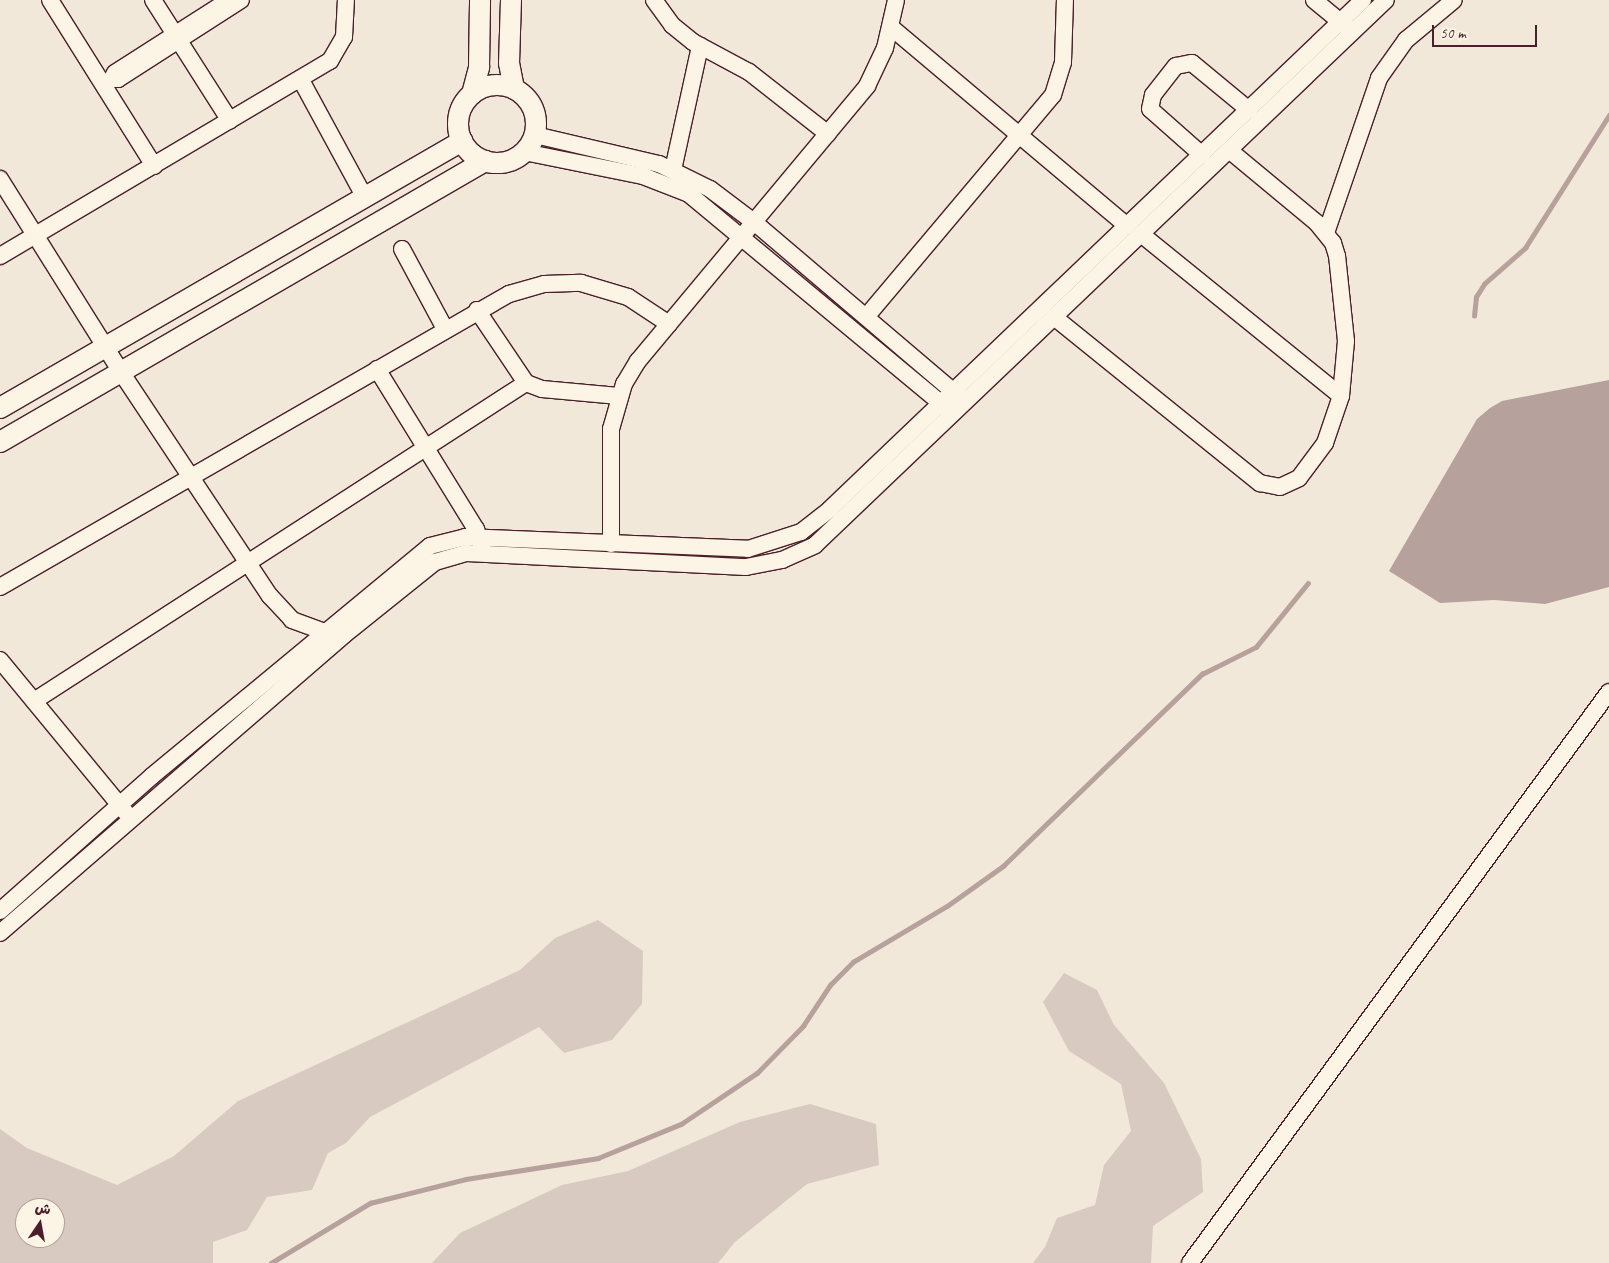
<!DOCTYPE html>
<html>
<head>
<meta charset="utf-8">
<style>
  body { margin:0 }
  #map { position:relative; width:1609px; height:1263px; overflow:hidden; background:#f1e8da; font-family:Caveat,"Playpen Sans Arabic",sans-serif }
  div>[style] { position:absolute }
  .green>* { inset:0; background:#d8cac0 }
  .water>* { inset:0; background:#b6a19c }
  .stream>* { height:4.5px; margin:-2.25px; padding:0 2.25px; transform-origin:2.25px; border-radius:2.25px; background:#b6a19c }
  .roads { filter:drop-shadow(1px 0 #4a1f2b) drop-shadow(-1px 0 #4a1f2b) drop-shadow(0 1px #4a1f2b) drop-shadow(0 -1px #4a1f2b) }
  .minor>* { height:16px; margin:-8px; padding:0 8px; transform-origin:8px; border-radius:8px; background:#fcf5e5 }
  .tertiary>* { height:20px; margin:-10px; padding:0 10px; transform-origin:10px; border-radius:10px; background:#fcf5e5 }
  .tertiary>.ring { margin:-10px; padding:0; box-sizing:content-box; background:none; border:20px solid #fcf5e5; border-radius:50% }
  span { translate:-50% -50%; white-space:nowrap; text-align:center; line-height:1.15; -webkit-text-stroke:4.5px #fcf5e5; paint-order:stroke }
  .north { position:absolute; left:15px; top:1198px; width:50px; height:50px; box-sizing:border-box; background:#fcf5e5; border:1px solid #b59f9b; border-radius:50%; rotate:12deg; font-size:14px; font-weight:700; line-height:20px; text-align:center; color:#4a1f2b }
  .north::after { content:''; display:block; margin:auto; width:18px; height:22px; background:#4a1f2b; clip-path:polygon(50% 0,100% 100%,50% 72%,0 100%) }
  .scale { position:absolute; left:1432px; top:25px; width:105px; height:22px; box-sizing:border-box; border:2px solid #4a1f2b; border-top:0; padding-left:6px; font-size:15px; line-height:18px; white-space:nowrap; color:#4a1f2b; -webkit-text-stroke:4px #fcf5e5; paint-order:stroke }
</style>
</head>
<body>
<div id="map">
  <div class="green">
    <div style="clip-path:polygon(evenodd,598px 920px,643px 951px,642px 1004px,612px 1040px,564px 1053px,539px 1027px,370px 1117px,346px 1143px,328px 1153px,312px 1190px,267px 1197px,247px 1230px,213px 1242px,213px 1263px,0 1263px,0 1129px,27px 1148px,117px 1185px,174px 1156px,238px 1101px,520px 970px,555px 938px,598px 920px,25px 1208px,55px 1208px,55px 1238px,25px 1238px,25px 1208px)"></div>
    <div style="clip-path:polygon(1064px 973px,1097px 990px,1114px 1025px,1164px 1083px,1201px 1159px,1203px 1192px,1153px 1226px,1151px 1263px,1033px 1263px,1045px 1247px,1057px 1218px,1095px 1205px,1104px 1165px,1131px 1131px,1121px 1084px,1069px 1051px,1043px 1002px)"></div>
    <div style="clip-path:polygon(810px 1104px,876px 1124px,879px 1165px,807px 1184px,735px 1242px,718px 1263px,432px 1263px,460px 1233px,562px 1185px,628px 1171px,740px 1122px)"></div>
  </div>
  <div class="water">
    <div style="clip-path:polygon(1609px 380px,1609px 587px,1545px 604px,1494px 600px,1440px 603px,1389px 571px,1477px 419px,1490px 408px,1502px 401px)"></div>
  </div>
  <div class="stream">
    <div style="left:1474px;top:316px;width:19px;rotate:-84deg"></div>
    <div style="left:1476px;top:297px;width:15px;rotate:-58deg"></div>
    <div style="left:1484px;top:284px;width:55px;rotate:-41.3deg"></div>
    <div style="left:1525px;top:248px;width:157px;rotate:-57.7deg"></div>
    <div style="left:271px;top:1263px;width:116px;rotate:-31.2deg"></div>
    <div style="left:370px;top:1203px;width:99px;rotate:-14deg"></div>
    <div style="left:466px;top:1179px;width:134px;rotate:-9deg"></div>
    <div style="left:598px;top:1158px;width:90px;rotate:-22.3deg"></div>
    <div style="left:681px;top:1124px;width:92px;rotate:-33.9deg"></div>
    <div style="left:757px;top:1073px;width:66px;rotate:-45.6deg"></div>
    <div style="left:803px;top:1026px;width:49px;rotate:-56.6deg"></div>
    <div style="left:830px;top:985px;width:33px;rotate:-45deg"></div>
    <div style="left:853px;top:962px;width:109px;rotate:-30.8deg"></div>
    <div style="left:947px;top:906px;width:69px;rotate:-35.5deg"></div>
    <div style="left:1003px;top:866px;width:277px;rotate:-44deg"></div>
    <div style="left:1202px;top:674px;width:60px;rotate:-26.6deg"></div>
    <div style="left:1256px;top:647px;width:82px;rotate:-50.9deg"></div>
  </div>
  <div class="roads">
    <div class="minor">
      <div style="left:50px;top:0;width:196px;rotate:57.9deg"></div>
      <div style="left:153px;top:0;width:143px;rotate:57.5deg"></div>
      <div style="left:229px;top:0;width:135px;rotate:147.4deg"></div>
      <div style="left:115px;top:73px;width:7px;rotate:117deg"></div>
      <div style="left:112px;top:79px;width:6px"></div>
      <div style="left:118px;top:79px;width:146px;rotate:-32.7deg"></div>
      <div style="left:654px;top:0;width:31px;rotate:54deg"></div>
      <div style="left:672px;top:25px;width:27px;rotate:39deg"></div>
      <div style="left:693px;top:42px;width:64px;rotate:28.2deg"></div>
      <div style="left:749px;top:72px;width:100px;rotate:38.1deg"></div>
      <div style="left:1314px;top:0;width:45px;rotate:39.6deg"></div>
      <div style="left:892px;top:28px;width:307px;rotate:40.1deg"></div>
      <div style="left:301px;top:80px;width:132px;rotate:61.5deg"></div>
      <div style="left:535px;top:135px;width:127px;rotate:13.2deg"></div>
      <div style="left:659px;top:164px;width:57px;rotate:26.1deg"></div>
      <div style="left:710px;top:189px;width:55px;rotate:36.9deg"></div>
      <div style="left:754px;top:222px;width:273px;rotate:40.4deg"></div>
      <div style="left:524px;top:152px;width:121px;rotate:11.4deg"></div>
      <div style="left:643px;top:176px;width:49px;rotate:21.4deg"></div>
      <div style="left:689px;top:194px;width:339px;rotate:39.7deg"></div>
      <div style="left:1202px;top:155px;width:69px;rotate:-138.5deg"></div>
      <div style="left:1150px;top:109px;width:14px;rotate:-78deg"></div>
      <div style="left:1153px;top:95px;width:37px;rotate:-52deg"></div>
      <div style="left:1176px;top:66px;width:16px;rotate:-11deg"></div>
      <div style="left:1192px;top:63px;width:74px;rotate:39.5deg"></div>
      <div style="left:673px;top:170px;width:127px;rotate:-77.7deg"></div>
      <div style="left:0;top:179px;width:228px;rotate:57.9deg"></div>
      <div style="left:121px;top:372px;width:269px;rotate:56.4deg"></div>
      <div style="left:270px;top:596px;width:33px;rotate:47deg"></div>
      <div style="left:292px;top:620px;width:40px;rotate:20.2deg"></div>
      <div style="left:1326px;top:233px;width:164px;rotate:-71.1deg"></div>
      <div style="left:1379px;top:78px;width:47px;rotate:-54.6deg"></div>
      <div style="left:1406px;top:40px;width:62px;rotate:-39.8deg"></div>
      <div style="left:1141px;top:234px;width:257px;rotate:39deg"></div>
      <div style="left:402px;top:249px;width:91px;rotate:61.7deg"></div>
      <div style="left:0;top:256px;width:383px;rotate:-30.6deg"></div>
      <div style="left:330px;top:61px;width:28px;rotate:-60deg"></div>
      <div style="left:344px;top:37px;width:37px;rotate:-87deg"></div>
      <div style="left:477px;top:310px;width:88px;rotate:56.1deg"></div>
      <div style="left:526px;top:383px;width:17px;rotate:21deg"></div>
      <div style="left:542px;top:389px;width:77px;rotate:5.2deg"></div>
      <div style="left:866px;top:317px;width:290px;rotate:-49.9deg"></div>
      <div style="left:1053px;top:95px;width:34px;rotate:-73deg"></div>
      <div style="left:1063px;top:62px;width:62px;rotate:-88.2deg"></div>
      <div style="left:1054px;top:317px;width:265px;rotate:38.9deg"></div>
      <div style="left:1260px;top:483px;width:20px;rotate:11deg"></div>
      <div style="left:1280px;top:487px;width:21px;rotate:-25deg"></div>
      <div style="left:1299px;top:478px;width:44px;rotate:-53.4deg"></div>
      <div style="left:1325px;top:443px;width:50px;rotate:-71.2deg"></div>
      <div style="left:1341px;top:396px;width:55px;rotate:-84.8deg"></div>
      <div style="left:1346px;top:341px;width:85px;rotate:-96deg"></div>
      <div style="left:1337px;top:256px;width:14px;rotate:-107deg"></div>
      <div style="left:1333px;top:243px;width:26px;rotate:-129deg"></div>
      <div style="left:1317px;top:223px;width:114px;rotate:-140.3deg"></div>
      <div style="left:377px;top:369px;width:188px;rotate:58.3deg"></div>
      <div style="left:476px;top:529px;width:19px;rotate:72deg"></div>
      <div style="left:611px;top:544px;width:115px;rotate:-90deg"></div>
      <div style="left:611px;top:429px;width:47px;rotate:-73.9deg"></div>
      <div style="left:624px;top:384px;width:27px;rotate:-59deg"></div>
      <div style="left:638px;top:361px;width:358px;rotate:-50.2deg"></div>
      <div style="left:867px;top:86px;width:42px;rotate:-64.7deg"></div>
      <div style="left:885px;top:48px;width:49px;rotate:-77.1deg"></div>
      <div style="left:0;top:587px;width:587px;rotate:-29.93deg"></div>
      <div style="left:509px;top:294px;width:36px;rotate:-16deg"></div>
      <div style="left:544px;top:284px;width:37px;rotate:-2deg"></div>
      <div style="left:581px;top:283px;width:49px;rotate:16.6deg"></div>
      <div style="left:628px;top:297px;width:49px;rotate:33.4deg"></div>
      <div style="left:0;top:660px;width:198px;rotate:50.5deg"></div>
      <div style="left:34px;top:701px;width:586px;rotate:-32.88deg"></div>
      <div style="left:0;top:911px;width:203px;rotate:-41.6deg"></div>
      <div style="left:152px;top:776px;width:361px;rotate:-39.6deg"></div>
      <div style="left:430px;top:546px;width:36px;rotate:-14deg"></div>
      <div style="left:465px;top:537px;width:283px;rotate:2.4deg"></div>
      <div style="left:748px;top:549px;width:56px;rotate:-17.8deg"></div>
      <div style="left:801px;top:532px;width:37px;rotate:-38deg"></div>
      <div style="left:830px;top:509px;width:737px;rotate:-43.68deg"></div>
      <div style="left:0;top:933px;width:455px;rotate:-40.9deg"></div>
      <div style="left:344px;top:635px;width:117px;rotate:-38.7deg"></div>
      <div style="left:435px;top:562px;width:33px;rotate:-16deg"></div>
      <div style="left:467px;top:553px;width:279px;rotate:2.9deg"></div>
      <div style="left:746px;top:567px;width:37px;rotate:-11deg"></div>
      <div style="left:782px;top:560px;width:36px;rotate:-24deg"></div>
      <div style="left:815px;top:545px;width:789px;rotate:-43.67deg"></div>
      <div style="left:1190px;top:1263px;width:708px;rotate:-53.73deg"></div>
    </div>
    <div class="tertiary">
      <div style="left:511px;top:0;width:63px;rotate:91.8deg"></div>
      <div style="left:509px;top:63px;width:26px;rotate:79deg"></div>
      <div class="ring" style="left:458px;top:85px;width:58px;height:58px"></div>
      <div style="left:472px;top:94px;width:28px;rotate:-75deg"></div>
      <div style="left:479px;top:67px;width:67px;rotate:-89.1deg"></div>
      <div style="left:0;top:408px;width:534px;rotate:-30.02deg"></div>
      <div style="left:0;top:442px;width:561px;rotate:-30.09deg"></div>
    </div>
  </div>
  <div class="north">ش</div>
  <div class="scale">50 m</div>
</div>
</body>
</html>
